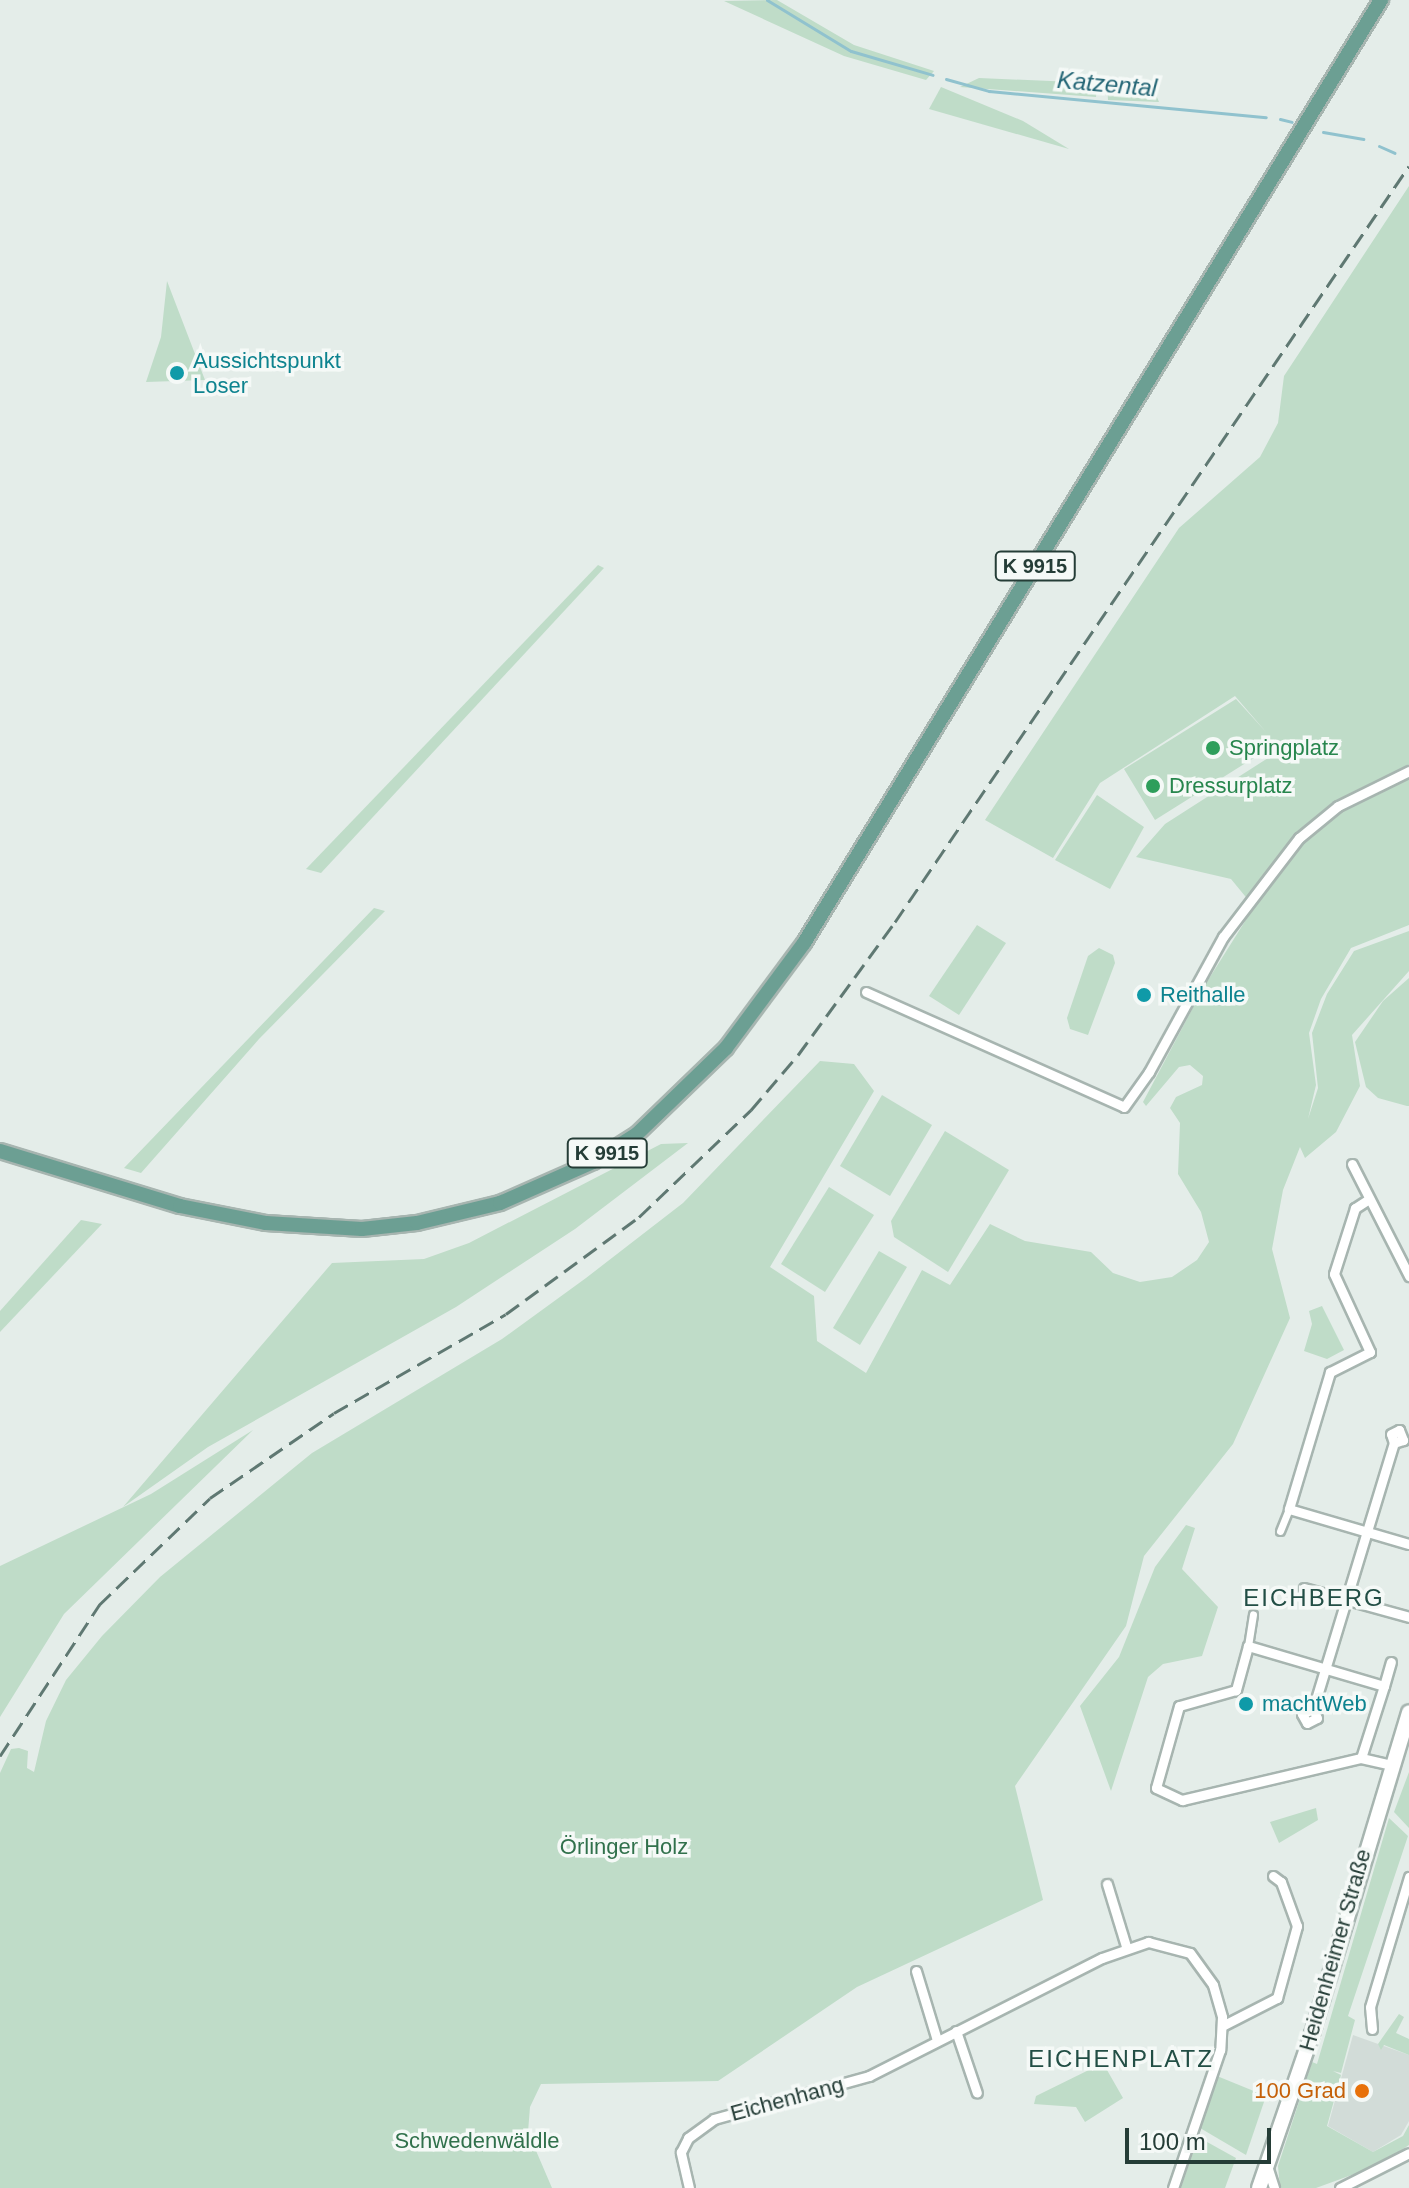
<!DOCTYPE html>
<html>
<head>
<meta charset="utf-8">
<style>
  body { margin:0 }
  #map { position:relative; width:1409px; height:2188px; overflow:hidden; background:#e4ede9; font-family:Helvetica,sans-serif }
  div>[style] { position:absolute }
  .built>* { inset:0; background:#d2dcd8 }
  .green>* { inset:0; background:#bfdcc8 }
  .stream>* { height:3px; margin:-1.5px; padding:0 1.5px; transform-origin:1.5px; border-radius:1.5px; background:#90c2ce }
  .roads { filter:drop-shadow(2px 0 #a7b5b0) drop-shadow(-2px 0 #a7b5b0) drop-shadow(0 2px #a7b5b0) drop-shadow(0 -2px #a7b5b0) }
  .pedestrian>* { height:7px; margin:-3.5px; padding:0 3.5px; transform-origin:3.5px; border-radius:3.5px; background:#fff }
  .minor>* { height:9px; margin:-4.5px; padding:0 4.5px; transform-origin:4.5px; border-radius:4.5px; background:#fff }
  .secondary>* { height:14px; margin:-7px; padding:0 7px; transform-origin:7px; border-radius:7px; background:#fff }
  .primary>* { height:14px; margin:-7px; padding:0 7px; transform-origin:7px; border-radius:7px; background:#6c9f93 }
  .rail>* { height:3px; margin-top:-1.5px; transform-origin:0; background:repeating-linear-gradient(90deg,#5f7872 0 16px,transparent 0 24px) }
  .dots>* { width:22px; height:22px; translate:-50% -50%; box-sizing:border-box; border:4px solid #f5f9f7; border-radius:50% }
  span { translate:-50% -50%; white-space:nowrap; text-align:center; line-height:1.15; -webkit-text-stroke:7px #f5f9f7; paint-order:stroke }
  .shield-label span { padding:2px 6px; background:#f5f9f7; border:2px solid; border-radius:6px; -webkit-text-stroke-width:0 }
  .shield-label { font-size:20px; color:#253d37; font-weight:700 }
  .culture-label { font-size:22px; color:#0d838f }
  .left { translate:0 -50%; text-align:left }
  .leisure-label { font-size:22px; color:#27864d }
  .park-label { font-size:22px; color:#31714c }
  .street-label { font-size:22px; color:#253d37 }
  .food-label { font-size:22px; color:#c56008 }
  .right { translate:-100% -50%; text-align:right }
  .water-label { font-size:24px; color:#236575; font-style:italic }
  .neighbourhood-label { font-size:24px; color:#224e45; letter-spacing:2px }
  .scale { position:absolute; left:1125px; top:2128px; width:146px; height:36px; box-sizing:border-box; border:4px solid #253d37; border-top:0; padding-left:10px; font-size:24px; line-height:28px; white-space:nowrap; color:#253d37; -webkit-text-stroke:6px #f5f9f7; paint-order:stroke }
</style>
</head>
<body>
<div id="map">
  <div class="built">
    <div style="clip-path:polygon(1353px 2035px,1409px 2055px,1409px 2121px,1401px 2135px,1373px 2152px,1328px 2126px)"></div>
  </div>
  <div class="green">
    <div style="clip-path:polygon(777px 0,854px 45px,934px 71px,926px 80px,844px 56px,724px 1px)"></div>
    <div style="clip-path:polygon(979px 78px,1097px 83px,1096px 97px,960px 87px)"></div>
    <div style="clip-path:polygon(1107px 84px,1153px 88px,1159px 102px,1108px 100px)"></div>
    <div style="clip-path:polygon(941px 87px,1023px 121px,1069px 149px,929px 109px)"></div>
    <div style="clip-path:polygon(1409px 186px,1409px 925px,1351px 948px,1321px 999px,1309px 1033px,1316px 1085px,1308px 1119px,1318px 1088px,1312px 1033px,1327px 994px,1354px 951px,1409px 931px,1409px 971px,1352px 1035px,1360px 1086px,1336px 1132px,1305px 1158px,1300px 1147px,1283px 1190px,1272px 1249px,1290px 1318px,1233px 1444px,1144px 1556px,1126px 1626px,1015px 1786px,1043px 1900px,857px 1987px,718px 2081px,541px 2084px,530px 2107px,528px 2132px,552px 2188px,0 2188px,0 1773px,11px 1749px,19px 1748px,28px 1751px,27px 1768px,34px 1772px,46px 1721px,66px 1680px,102px 1636px,160px 1577px,312px 1453px,502px 1339px,586px 1278px,683px 1203px,820px 1061px,854px 1064px,874px 1091px,770px 1267px,814px 1296px,817px 1341px,866px 1373px,922px 1270px,950px 1285px,990px 1224px,1025px 1241px,1091px 1252px,1113px 1273px,1140px 1282px,1172px 1277px,1197px 1260px,1209px 1242px,1201px 1212px,1178px 1174px,1180px 1123px,1170px 1108px,1176px 1097px,1202px 1085px,1203px 1076px,1190px 1065px,1179px 1067px,1146px 1106px,1143px 1102px,1205px 985px,1254px 907px,1231px 879px,1136px 857px,1165px 824px,1282px 749px,1276px 744px,1155px 820px,1124px 769px,1236px 699px,1266px 732px,1235px 696px,1100px 783px,1053px 858px,985px 820px,1179px 528px,1260px 457px,1278px 423px,1284px 376px)"></div>
    <div style="clip-path:polygon(167px 281px,205px 380px,146px 382px,161px 337px)"></div>
    <div style="clip-path:polygon(598px 565px,604px 568px,321px 873px,306px 869px)"></div>
    <div style="clip-path:polygon(1097px 795px,1144px 827px,1110px 889px,1055px 860px)"></div>
    <div style="clip-path:polygon(374px 908px,385px 911px,259px 1039px,141px 1173px,124px 1168px)"></div>
    <div style="clip-path:polygon(977px 925px,1006px 943px,959px 1015px,929px 996px)"></div>
    <div style="clip-path:polygon(1099px 948px,1113px 955px,1115px 963px,1088px 1035px,1070px 1029px,1067px 1018px,1088px 956px)"></div>
    <div style="clip-path:polygon(1409px 978px,1409px 1106px,1407px 1106px,1378px 1098px,1366px 1087px,1355px 1042px,1383px 1001px)"></div>
    <div style="clip-path:polygon(882px 1095px,932px 1125px,890px 1196px,840px 1166px)"></div>
    <div style="clip-path:polygon(945px 1131px,1009px 1170px,948px 1272px,894px 1237px,891px 1221px)"></div>
    <div style="clip-path:polygon(688px 1143px,575px 1229px,456px 1307px,208px 1447px,123px 1507px,332px 1263px,424px 1259px,469px 1243px,661px 1144px)"></div>
    <div style="clip-path:polygon(829px 1187px,874px 1215px,825px 1292px,781px 1264px)"></div>
    <div style="clip-path:polygon(81px 1220px,102px 1224px,0 1332px,0 1311px)"></div>
    <div style="clip-path:polygon(879px 1251px,907px 1267px,860px 1345px,833px 1328px)"></div>
    <div style="clip-path:polygon(1322px 1306px,1344px 1350px,1327px 1359px,1304px 1351px,1312px 1324px,1309px 1311px)"></div>
    <div style="clip-path:polygon(253px 1430px,64px 1614px,0 1717px,0 1566px,151px 1494px)"></div>
    <div style="clip-path:polygon(1186px 1525px,1195px 1528px,1182px 1569px,1218px 1607px,1202px 1656px,1163px 1664px,1148px 1677px,1111px 1791px,1080px 1706px,1119px 1657px,1155px 1567px)"></div>
    <div style="clip-path:polygon(1409px 1772px,1409px 1828px,1394px 1812px)"></div>
    <div style="clip-path:polygon(1316px 1808px,1318px 1820px,1279px 1843px,1270px 1822px)"></div>
    <div style="clip-path:polygon(1389px 1818px,1408px 1836px,1348px 2016px,1355px 2020px,1341px 2073px,1333px 2071px,1341px 2075px,1327px 2126px,1373px 2152px,1403px 2136px,1409px 2125px,1409px 2145px,1379px 2165px,1316px 2188px,1280px 2188px,1278px 2166px,1312px 2062px,1317px 2064px)"></div>
    <div style="clip-path:polygon(1399px 2014px,1404px 2017px,1396px 2033px,1409px 2039px,1409px 2055px,1384px 2045px,1381px 2050px,1378px 2044px)"></div>
    <div style="clip-path:polygon(1103px 2063px,1123px 2098px,1085px 2122px,1076px 2107px,1034px 2104px,1036px 2096px)"></div>
    <div style="clip-path:polygon(1217px 2076px,1266px 2096px,1246px 2155px,1200px 2128px)"></div>
    <div style="clip-path:polygon(1198px 2137px,1236px 2158px,1225px 2188px,1181px 2188px)"></div>
  </div>
  <div class="stream">
    <div style="left:767px;top:0;width:98px;rotate:31.3deg"></div>
    <div style="left:851px;top:51px;width:85px;rotate:16.3deg"></div>
    <div style="left:946px;top:79px;width:45px;rotate:15.6deg"></div>
    <div style="left:989px;top:91px;width:278px;rotate:5.4deg"></div>
    <div style="left:1280px;top:119px;width:12px;rotate:14deg"></div>
    <div style="left:1323px;top:132px;width:41px;rotate:9.9deg"></div>
    <div style="left:1379px;top:146px;width:17px;rotate:24deg"></div>
  </div>
  <div class="roads">
    <div class="pedestrian">
      <div style="left:1280px;top:1531px;width:24px;rotate:-68deg"></div>
      <div style="left:1248px;top:1646px;width:32px;rotate:-81deg"></div>
    </div>
    <div class="minor">
      <div style="left:866px;top:992px;width:282px;rotate:24deg"></div>
      <div style="left:1124px;top:1107px;width:43px;rotate:-54.5deg"></div>
      <div style="left:1149px;top:1072px;width:154px;rotate:-61.3deg"></div>
      <div style="left:1223px;top:937px;width:125px;rotate:-52.5deg"></div>
      <div style="left:1299px;top:838px;width:50px;rotate:-39.4deg"></div>
      <div style="left:1338px;top:806px;width:79px;rotate:-26.2deg"></div>
      <div style="left:1352px;top:1164px;width:126px;rotate:63deg"></div>
      <div style="left:1369px;top:1199px;width:17px;rotate:147deg"></div>
      <div style="left:1355px;top:1208px;width:69px;rotate:107.7deg"></div>
      <div style="left:1334px;top:1274px;width:86px;rotate:65.2deg"></div>
      <div style="left:1370px;top:1352px;width:45px;rotate:153.4deg"></div>
      <div style="left:1330px;top:1372px;width:143px;rotate:106.7deg"></div>
      <div style="left:1289px;top:1509px;width:125px;rotate:16.3deg"></div>
      <div style="left:1304px;top:1588px;width:109px;rotate:15.4deg"></div>
      <div style="left:1384px;top:1686px;width:25px;rotate:-74deg"></div>
      <div style="left:1313px;top:1709px;width:12px;rotate:156deg"></div>
      <div style="left:1302px;top:1714px;width:10px;rotate:61deg"></div>
      <div style="left:1307px;top:1723px;width:11px;rotate:-27deg"></div>
      <div style="left:1317px;top:1718px;width:10px;rotate:-114deg"></div>
      <div style="left:1313px;top:1709px;width:278px;rotate:-73.1deg"></div>
      <div style="left:1394px;top:1443px;width:9px;rotate:-108deg"></div>
      <div style="left:1391px;top:1434px;width:9px;rotate:-27deg"></div>
      <div style="left:1399px;top:1430px;width:11px;rotate:68deg"></div>
      <div style="left:1403px;top:1440px;width:9px;rotate:162deg"></div>
      <div style="left:1361px;top:1758px;width:76px;rotate:-72.3deg"></div>
      <div style="left:1384px;top:1686px;width:142px;rotate:-163.6deg"></div>
      <div style="left:1248px;top:1646px;width:46px;rotate:105.3deg"></div>
      <div style="left:1236px;top:1690px;width:59px;rotate:164.3deg"></div>
      <div style="left:1179px;top:1706px;width:85px;rotate:105.7deg"></div>
      <div style="left:1156px;top:1788px;width:29px;rotate:25deg"></div>
      <div style="left:1182px;top:1800px;width:184px;rotate:-13.2deg"></div>
      <div style="left:1361px;top:1758px;width:32px;rotate:13deg"></div>
      <div style="left:1107px;top:1884px;width:65px;rotate:73deg"></div>
      <div style="left:916px;top:1971px;width:72px;rotate:73.1deg"></div>
      <div style="left:1222px;top:2026px;width:62px;rotate:-27deg"></div>
      <div style="left:1277px;top:1998px;width:75px;rotate:-74.5deg"></div>
      <div style="left:1297px;top:1926px;width:47px;rotate:-110deg"></div>
      <div style="left:1281px;top:1882px;width:10px;rotate:-143deg"></div>
      <div style="left:1372px;top:2029px;width:22px;rotate:-95deg"></div>
      <div style="left:1370px;top:2007px;width:136px;rotate:-73.3deg"></div>
      <div style="left:956px;top:2031px;width:65px;rotate:71.3deg"></div>
      <div style="left:1268px;top:2169px;width:20px;rotate:72deg"></div>
      <div style="left:689px;top:2188px;width:37px;rotate:-103deg"></div>
      <div style="left:681px;top:2152px;width:16px;rotate:-63deg"></div>
      <div style="left:688px;top:2138px;width:32px;rotate:-36deg"></div>
      <div style="left:714px;top:2119px;width:161px;rotate:-15.5deg"></div>
      <div style="left:869px;top:2076px;width:261px;rotate:-26.9deg"></div>
      <div style="left:1102px;top:1958px;width:49px;rotate:-19.2deg"></div>
      <div style="left:1148px;top:1942px;width:43px;rotate:14.7deg"></div>
      <div style="left:1190px;top:1953px;width:39px;rotate:54deg"></div>
      <div style="left:1213px;top:1985px;width:33px;rotate:74deg"></div>
      <div style="left:1222px;top:2017px;width:33px;rotate:93deg"></div>
      <div style="left:1220px;top:2050px;width:146px;rotate:108.8deg"></div>
      <div style="left:1340px;top:2188px;width:77px;rotate:-26.9deg"></div>
    </div>
    <div class="secondary">
      <div style="left:1259px;top:2188px;width:163px;rotate:-71deg"></div>
      <div style="left:1312px;top:2034px;width:336px;rotate:-73.2deg"></div>
    </div>
    <div class="primary">
      <div style="left:0;top:1151px;width:188px;rotate:17deg"></div>
      <div style="left:180px;top:1206px;width:88px;rotate:11.2deg"></div>
      <div style="left:266px;top:1223px;width:96px;rotate:3.6deg"></div>
      <div style="left:362px;top:1229px;width:55px;rotate:-6.2deg"></div>
      <div style="left:417px;top:1223px;width:85px;rotate:-13.5deg"></div>
      <div style="left:500px;top:1203px;width:102px;rotate:-23.8deg"></div>
      <div style="left:593px;top:1162px;width:52px;rotate:-32.5deg"></div>
      <div style="left:637px;top:1134px;width:124px;rotate:-44deg"></div>
      <div style="left:726px;top:1048px;width:131px;rotate:-53.4deg"></div>
      <div style="left:804px;top:943px;width:1106px;rotate:-58.54deg"></div>
    </div>
  </div>
  <div class="rail">
    <div style="left:0;top:1756px;width:181px;rotate:-56.7deg"></div>
    <div style="left:99px;top:1605px;width:154px;rotate:-43.9deg"></div>
    <div style="left:210px;top:1498px;width:150px;rotate:-34.4deg"></div>
    <div style="left:334px;top:1413px;width:198px;rotate:-29.9deg"></div>
    <div style="left:506px;top:1314px;width:165px;rotate:-36.1deg"></div>
    <div style="left:639px;top:1217px;width:155px;rotate:-43.7deg"></div>
    <div style="left:751px;top:1110px;width:72px;rotate:-49.5deg"></div>
    <div style="left:798px;top:1055px;width:165px;rotate:-53.9deg"></div>
    <div style="left:895px;top:922px;width:914px;rotate:-55.79deg"></div>
  </div>
  <div class="dots">
    <div style="left:177px;top:373px;background:#0f9aa8"></div>
    <div style="left:1213px;top:748px;background:#2e9e5b"></div>
    <div style="left:1153px;top:786px;background:#2e9e5b"></div>
    <div style="left:1144px;top:995px;background:#0f9aa8"></div>
    <div style="left:1246px;top:1704px;background:#0f9aa8"></div>
    <div style="left:1362px;top:2091px;background:#e8710a"></div>
  </div>
  <div class="shield-label">
    <span style="left:1035px;top:566px">K 9915</span>
    <span style="left:607px;top:1153px">K 9915</span>
  </div>
  <div class="culture-label">
    <span class="left" style="left:193px;top:373px">Aussichtspunkt<br>Loser</span>
    <span class="left" style="left:1160px;top:995px">Reithalle</span>
    <span class="left" style="left:1262px;top:1704px">machtWeb</span>
  </div>
  <div class="leisure-label">
    <span class="left" style="left:1229px;top:748px">Springplatz</span>
    <span class="left" style="left:1169px;top:786px">Dressurplatz</span>
  </div>
  <div class="park-label">
    <span style="left:624px;top:1847px">Örlinger Holz</span>
    <span style="left:477px;top:2141px">Schwedenwäldle</span>
  </div>
  <div class="street-label">
    <span style="left:1335px;top:1950px;rotate:-74deg">Heidenheimer Straße</span>
    <span style="left:787px;top:2099px;rotate:-15deg">Eichenhang</span>
  </div>
  <div class="food-label">
    <span class="right" style="left:1346px;top:2091px">100 Grad</span>
  </div>
  <div class="water-label">
    <span style="left:1107px;top:84px;rotate:5deg">Katzental</span>
  </div>
  <div class="neighbourhood-label">
    <span style="left:1314px;top:1598px">EICHBERG</span>
    <span style="left:1121px;top:2059px">EICHENPLATZ</span>
  </div>
  <div class="scale">100 m</div>
</div>
</body>
</html>
